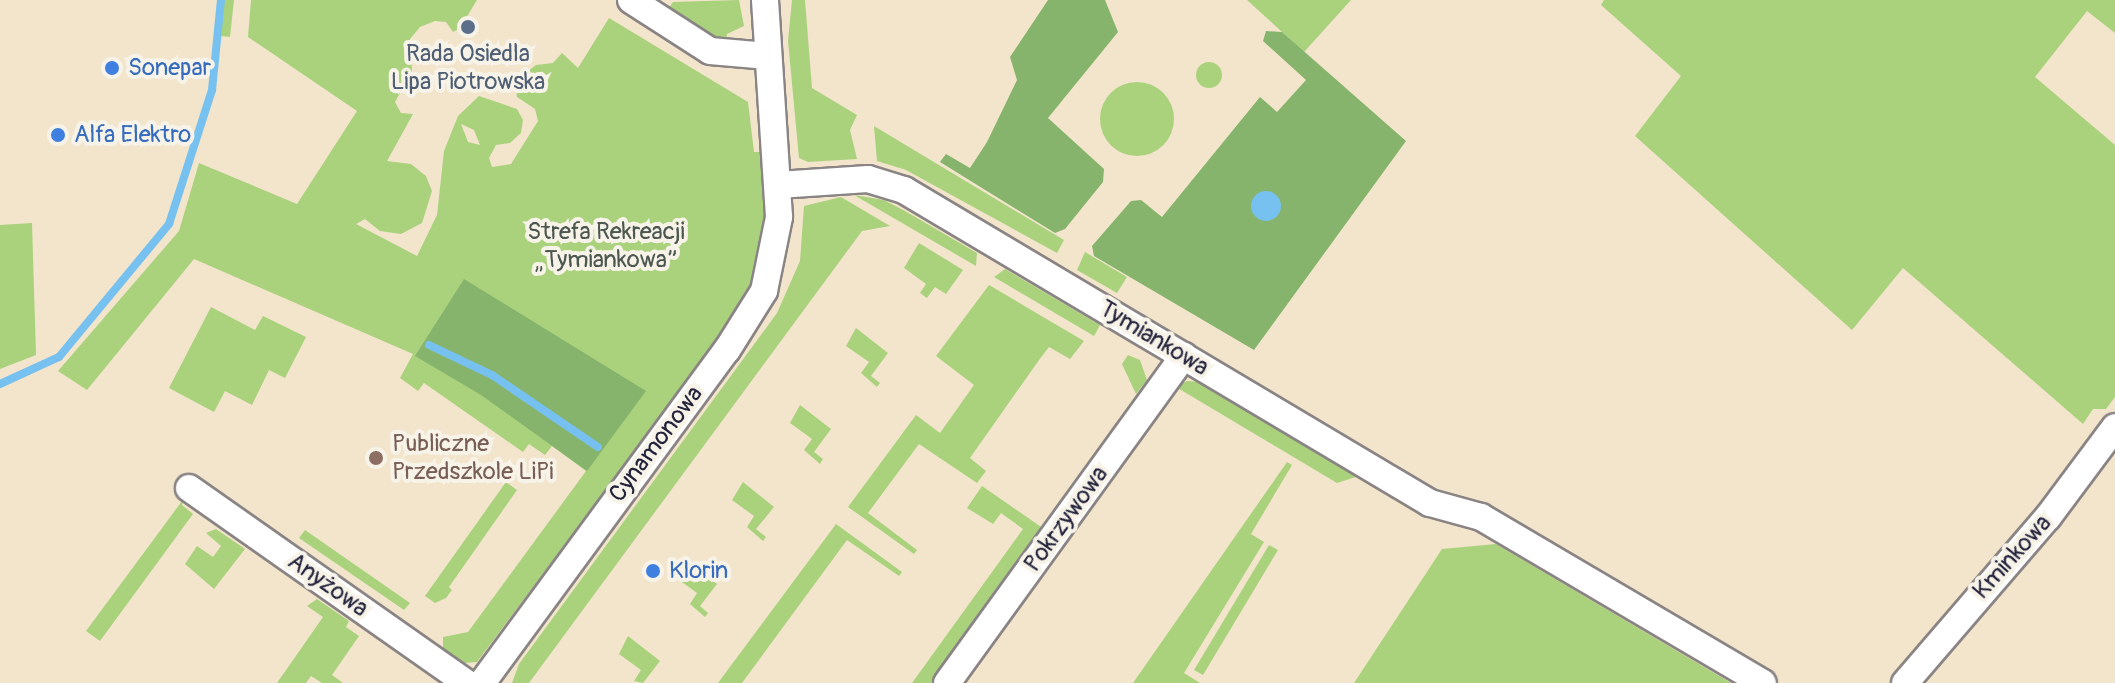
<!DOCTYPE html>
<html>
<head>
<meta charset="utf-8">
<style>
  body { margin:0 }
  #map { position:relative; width:2115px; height:683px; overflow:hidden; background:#f2e5cc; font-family:Pangolin,sans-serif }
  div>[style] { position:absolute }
  .green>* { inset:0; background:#aad27d }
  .round { border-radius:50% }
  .forest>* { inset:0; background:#87b46c }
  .water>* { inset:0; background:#76c1f0 }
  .stream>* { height:8px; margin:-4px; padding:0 4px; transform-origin:4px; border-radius:4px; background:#76c1f0 }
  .roads { filter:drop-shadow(2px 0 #8a8484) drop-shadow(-2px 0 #8a8484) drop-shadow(0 2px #8a8484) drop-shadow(0 -2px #8a8484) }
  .street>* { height:26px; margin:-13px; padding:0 13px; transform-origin:13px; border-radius:13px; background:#fff }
  .dots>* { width:22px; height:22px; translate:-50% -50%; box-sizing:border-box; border:4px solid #f7f3e8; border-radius:50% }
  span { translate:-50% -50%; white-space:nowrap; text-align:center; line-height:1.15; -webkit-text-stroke:8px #f7f3e8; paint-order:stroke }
  .service-label { font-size:24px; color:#4e5e75 }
  .shop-label { font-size:24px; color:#366cbe }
  .left { translate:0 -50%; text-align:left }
  .park-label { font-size:24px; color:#4b574f }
  .street-label { font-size:24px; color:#22223b }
  .education-label { font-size:24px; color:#785e54 }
</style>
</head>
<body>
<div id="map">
  <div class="green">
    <div style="clip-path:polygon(223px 0,234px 0,230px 37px,221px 36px)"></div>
    <div style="clip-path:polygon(evenodd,251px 0,477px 0,460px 28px,453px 32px,446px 22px,435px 21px,420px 27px,410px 39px,412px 71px,395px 102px,401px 113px,413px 114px,387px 161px,411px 164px,426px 176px,432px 191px,422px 223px,401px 234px,380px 231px,365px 219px,356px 224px,417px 256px,437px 215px,444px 151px,458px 116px,479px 96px,517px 109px,523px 120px,521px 133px,510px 143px,496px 145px,489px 158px,492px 167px,511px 164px,538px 121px,535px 109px,517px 97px,515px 81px,536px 65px,553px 63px,562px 53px,578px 68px,609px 18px,748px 102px,754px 152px,763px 152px,766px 207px,750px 285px,722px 334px,477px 662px,464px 663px,449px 656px,443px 651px,443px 637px,468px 632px,586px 471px,552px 446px,545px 455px,529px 444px,523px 452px,424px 383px,418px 391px,400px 378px,413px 354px,194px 259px,87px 390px,58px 371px,179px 231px,199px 163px,297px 204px,357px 111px,248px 37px,251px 0,461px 124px,474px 130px,480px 145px,468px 142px,461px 124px)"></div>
    <div style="clip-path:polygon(739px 0,744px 26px,727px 34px,726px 42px,667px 11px,673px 2px)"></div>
    <div style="clip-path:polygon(792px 0,805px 0,812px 88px,857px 115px,850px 130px,857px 159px,808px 162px,799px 158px,788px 41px)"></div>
    <div style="clip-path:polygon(1247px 0,1351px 0,1304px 52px)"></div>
    <div style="clip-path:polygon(1604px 0,2115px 0,2115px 33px,2087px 11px,2035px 77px,2115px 145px,2115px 397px,2106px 409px,2093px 409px,2083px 424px,1903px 268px,1852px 330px,1635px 136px,1681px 76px,1601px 5px)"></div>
    <div class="round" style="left:1196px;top:62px;width:26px;height:26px"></div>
    <div class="round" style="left:1100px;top:82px;width:74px;height:74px"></div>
    <div style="clip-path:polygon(874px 126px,1064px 240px,1057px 253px,906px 170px,877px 161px)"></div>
    <div style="clip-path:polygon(854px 195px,884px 200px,905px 211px,977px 253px,976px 266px)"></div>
    <div style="clip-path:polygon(841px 197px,890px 226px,862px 231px,529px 683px,512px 683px,519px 664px,777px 313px,800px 261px,804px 206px)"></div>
    <div style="clip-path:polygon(32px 223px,36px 355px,0 369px,0 225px)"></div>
    <div style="clip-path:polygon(919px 243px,963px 270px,946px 294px,935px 287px,927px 298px,920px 293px,926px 284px,904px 268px)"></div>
    <div style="clip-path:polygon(1085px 252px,1127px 277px,1117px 293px,1077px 270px)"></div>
    <div style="clip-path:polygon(1005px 269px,1100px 325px,1094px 336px,994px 277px)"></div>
    <div style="clip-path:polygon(989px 285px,1084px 341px,1070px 359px,1049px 347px,1039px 360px,970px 458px,986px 471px,977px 483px,919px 444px,868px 513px,917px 550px,914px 554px,848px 507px,916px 415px,940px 433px,974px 385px,936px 356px)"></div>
    <div style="clip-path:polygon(211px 307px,255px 330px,263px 316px,306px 337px,285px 378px,269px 370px,252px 405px,225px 391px,214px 412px,169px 388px)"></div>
    <div style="clip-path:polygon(856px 328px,888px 353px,871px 376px,880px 383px,877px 387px,861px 373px,869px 362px,846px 346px)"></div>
    <div style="clip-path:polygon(1128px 355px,1140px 360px,1147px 380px,1136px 394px,1122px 364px)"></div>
    <div style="clip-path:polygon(1187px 381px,1202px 382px,1359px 476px,1337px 483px,1176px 387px)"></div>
    <div style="clip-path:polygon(800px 405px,831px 429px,814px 452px,823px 459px,820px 464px,804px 450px,812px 439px,790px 423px)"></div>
    <div style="clip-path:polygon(1287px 462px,1292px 465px,1251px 534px,1264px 542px,1184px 673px,1200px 683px,1133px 683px)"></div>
    <div style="clip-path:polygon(506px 482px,517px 490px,449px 587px,452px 590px,446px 598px,435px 603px,425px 596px)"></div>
    <div style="clip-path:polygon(743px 482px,774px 507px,756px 529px,766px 537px,763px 541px,747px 527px,754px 516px,732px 500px)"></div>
    <div style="clip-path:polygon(982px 486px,1047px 531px,937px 683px,912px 683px,1023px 529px,1001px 513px,993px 524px,967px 508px)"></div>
    <div style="clip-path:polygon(185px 497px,182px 505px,193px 514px,100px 641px,86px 631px)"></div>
    <div style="clip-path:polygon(836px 524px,902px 572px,899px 576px,847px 540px,742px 683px,718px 683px)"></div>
    <div style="clip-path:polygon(216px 529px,245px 549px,214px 589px,185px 564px,197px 546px,213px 557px,221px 546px,206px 533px)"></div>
    <div style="clip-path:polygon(305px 530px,410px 603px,404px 610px,299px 538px)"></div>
    <div style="clip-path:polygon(1496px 544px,1731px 683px,1354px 683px,1442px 549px)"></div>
    <div style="clip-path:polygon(1269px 545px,1278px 550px,1203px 675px,1194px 670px)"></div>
    <div style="clip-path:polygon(685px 559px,717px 584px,700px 606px,708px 613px,705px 617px,690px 604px,697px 593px,675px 577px)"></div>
    <div style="clip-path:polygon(317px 599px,349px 621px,346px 627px,359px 636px,332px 675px,343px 683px,322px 683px,311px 676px,306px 683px,277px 683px,323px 617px,307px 606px)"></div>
    <div style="clip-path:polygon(628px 636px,660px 661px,643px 683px,634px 681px,641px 670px,619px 654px)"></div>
  </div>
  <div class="forest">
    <div style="clip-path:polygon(1048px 0,1105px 0,1118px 32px,1048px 118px,1104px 169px,1103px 182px,1065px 229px,1055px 233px,940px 162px,946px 154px,970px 168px,987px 142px,1017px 80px,1010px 57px)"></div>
    <div style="clip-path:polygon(1266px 31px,1282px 32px,1406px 141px,1254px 350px,1094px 256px,1092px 246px,1131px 201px,1141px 200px,1162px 217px,1260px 97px,1277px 112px,1306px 80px,1263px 41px)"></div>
    <div style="clip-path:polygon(464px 279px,646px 391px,587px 471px,481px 395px,415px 356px)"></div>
  </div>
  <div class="water">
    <div class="round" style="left:1251px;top:191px;width:30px;height:30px"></div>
  </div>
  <div class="stream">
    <div style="left:429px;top:345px;width:70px;rotate:25.5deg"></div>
    <div style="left:492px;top:375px;width:128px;rotate:34.2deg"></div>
    <div style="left:0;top:384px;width:65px;rotate:-24.6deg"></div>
    <div style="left:59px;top:357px;width:173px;rotate:-50.4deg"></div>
    <div style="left:169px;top:224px;width:141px;rotate:-72.2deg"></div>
    <div style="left:212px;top:90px;width:90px;rotate:-84.3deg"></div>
  </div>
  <div class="roads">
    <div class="street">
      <div style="left:631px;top:0;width:94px;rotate:32.8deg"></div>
      <div style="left:710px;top:51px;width:58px;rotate:4.9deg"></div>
      <div style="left:778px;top:185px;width:90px;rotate:-3.8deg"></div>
      <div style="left:868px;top:179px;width:38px;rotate:17deg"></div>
      <div style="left:904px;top:190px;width:612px;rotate:30.76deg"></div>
      <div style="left:1430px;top:503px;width:53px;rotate:15.4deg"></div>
      <div style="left:1481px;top:517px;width:327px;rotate:30.5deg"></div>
      <div style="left:189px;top:488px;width:339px;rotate:35.1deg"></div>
      <div style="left:482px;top:683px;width:413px;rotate:-53.7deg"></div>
      <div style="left:727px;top:350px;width:70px;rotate:-57.9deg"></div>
      <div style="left:764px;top:291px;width:76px;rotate:-78.5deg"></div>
      <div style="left:779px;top:217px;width:217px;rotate:-93.7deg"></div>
      <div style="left:947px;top:683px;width:404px;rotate:-54.1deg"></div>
      <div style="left:1905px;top:683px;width:219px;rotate:-49.3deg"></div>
      <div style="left:2048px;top:517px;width:112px;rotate:-53.3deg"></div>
    </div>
  </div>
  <div class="dots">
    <div style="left:468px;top:27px;background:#5c6f8a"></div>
    <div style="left:112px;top:68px;background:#3f7fe0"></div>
    <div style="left:58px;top:135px;background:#3f7fe0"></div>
    <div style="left:376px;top:458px;background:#8d6e63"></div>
    <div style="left:653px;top:571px;background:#3f7fe0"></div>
  </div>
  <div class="service-label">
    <span style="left:468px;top:68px">Rada Osiedla<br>Lipa Piotrowska</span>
  </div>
  <div class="shop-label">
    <span class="left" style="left:128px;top:68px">Sonepar</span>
    <span class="left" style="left:74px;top:135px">Alfa Elektro</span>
    <span class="left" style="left:669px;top:571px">Klorin</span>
  </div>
  <div class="park-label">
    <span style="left:606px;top:246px">Strefa Rekreacji<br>„Tymiankowa”</span>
  </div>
  <div class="street-label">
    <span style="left:1154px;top:338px;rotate:31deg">Tymiankowa</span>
    <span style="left:656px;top:444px;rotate:-53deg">Cynamonowa</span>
    <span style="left:1066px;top:519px;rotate:-54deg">Pokrzywowa</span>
    <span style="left:2012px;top:557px;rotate:-48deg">Kminkowa</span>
    <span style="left:328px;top:585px;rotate:35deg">Anyżowa</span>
  </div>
  <div class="education-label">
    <span class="left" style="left:392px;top:458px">Publiczne<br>Przedszkole LiPi</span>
  </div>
</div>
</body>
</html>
